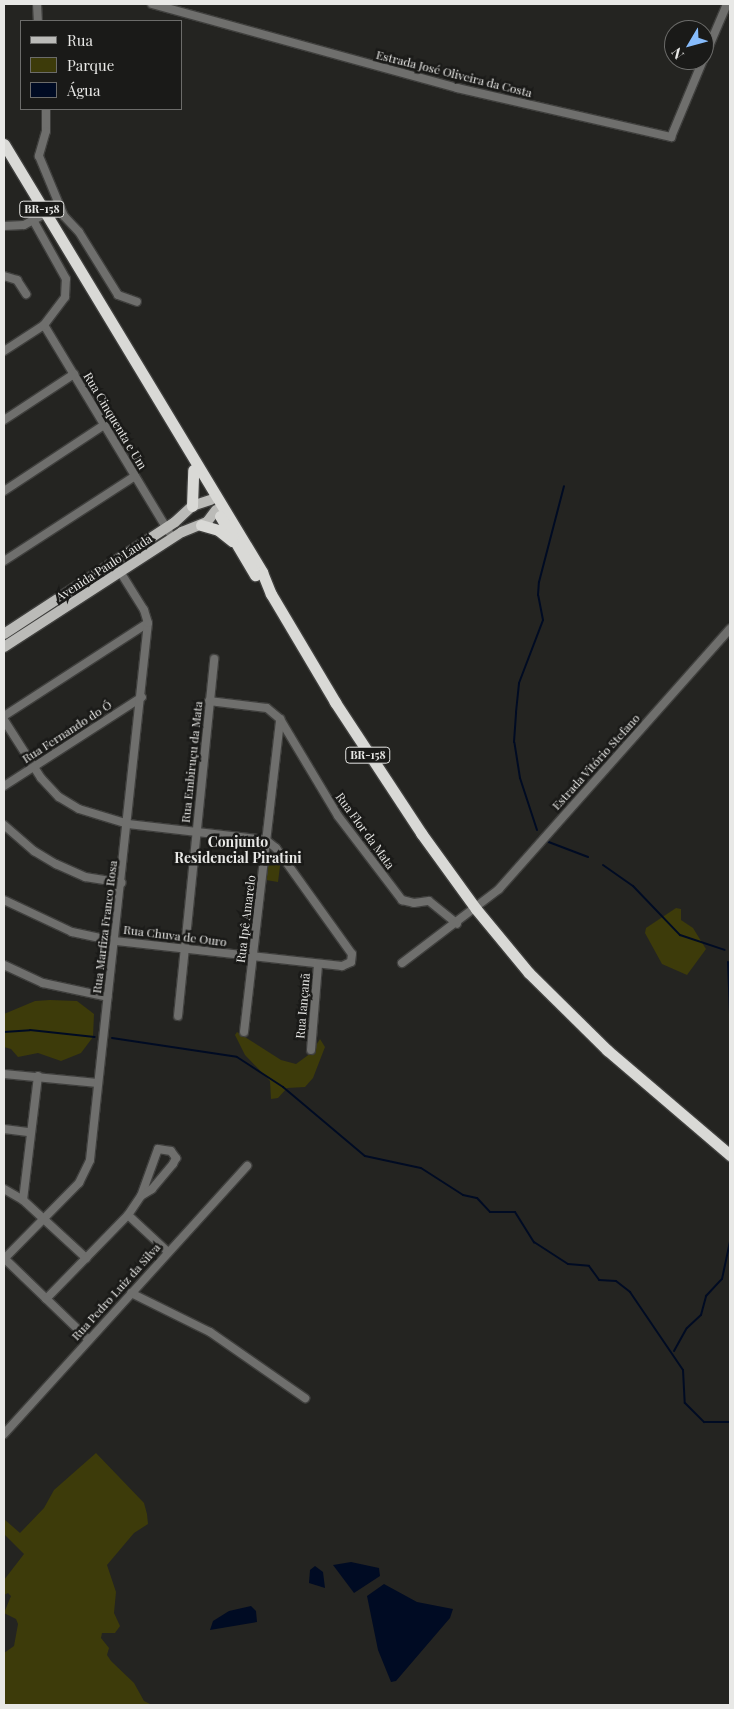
<!DOCTYPE html>
<html>
<head>
<meta charset="utf-8">
<style>
  body { margin:0 }
  #map { position:relative; width:734px; height:1709px; overflow:hidden; background:#242421; font-family:"Playfair Display",serif }
  div>[style] { position:absolute }
  .green>* { inset:0; background:#3d3b0a }
  .water>* { inset:0; background:#000b23 }
  .stream>* { height:2px; margin:-1px; padding:0 1px; transform-origin:1px; border-radius:1px; background:#000b23 }
  .roads { filter:drop-shadow(1px 0 #3f3f3d) drop-shadow(-1px 0 #3f3f3d) drop-shadow(0 1px #3f3f3d) drop-shadow(0 -1px #3f3f3d) }
  .minor>* { height:8px; margin:-4px; padding:0 4px; transform-origin:4px; border-radius:4px; background:#6f6f6d }
  .major>* { height:10px; margin:-5px; padding:0 5px; transform-origin:5px; border-radius:5px; background:#bbbbb8 }
  .highway>* { height:11px; margin:-5.5px; padding:0 5.5px; transform-origin:5.5px; border-radius:5.5px; background:#d9d9d6 }
  span { translate:-50% -50%; white-space:nowrap; text-align:center; line-height:1.15; -webkit-text-stroke:5px #1a1a18; paint-order:stroke }
  .shield-label span { padding:1px 4px; background:#1a1a18; border:1px solid; border-radius:4px; -webkit-text-stroke-width:0 }
  .shield-label { font-size:11px; color:#e8e8e6; font-weight:700 }
  .street-label { font-size:12px; color:#e8e8e6 }
  .neighbourhood-label { font-size:14px; color:#e8e8e6; font-weight:700 }
  .frame { position:absolute; inset:0; border:5px solid #e8e8e6; pointer-events:none }
  .legend { position:absolute; left:20px; top:20px; width:162px; height:90px; box-sizing:border-box; background:#1a1a18; border:1px solid #6c6c6a; margin:0; padding:6px 9px; list-style:none; font-size:15px; color:#e8e8e6 }
  .legend li { display:flex; align-items:center; gap:10px; height:25px }
  .legend b { width:25px; border:1px solid #6c6c6a }
  .north { position:absolute; left:664px; top:20px; width:50px; height:50px; box-sizing:border-box; background:#1a1a18; border:1px solid #6c6c6a; border-radius:50%; rotate:233deg; font-size:14px; font-weight:700; line-height:20px; text-align:center; color:#e8e8e6 }
  .north::after { content:''; display:block; margin:auto; width:18px; height:22px; background:#86bbfb; clip-path:polygon(50% 0,100% 100%,50% 72%,0 100%) }
</style>
</head>
<body>
<div id="map">
  <div class="green">
    <div style="clip-path:polygon(269px 851px,280px 866px,278px 882px,266px 880px)"></div>
    <div style="clip-path:polygon(676px 908px,681px 909px,681px 920px,693px 928px,706px 949px,687px 975px,662px 964px,645px 933px,646px 928px)"></div>
    <div style="clip-path:polygon(50px 1000px,77px 1001px,94px 1014px,93px 1037px,81px 1053px,61px 1061px,38px 1053px,18px 1057px,11px 1049px,4px 1047px,4px 1014px,35px 1001px)"></div>
    <div style="clip-path:polygon(237px 1032px,281px 1060px,296px 1064px,311px 1053px,320px 1039px,325px 1047px,313px 1078px,305px 1087px,287px 1088px,278px 1098px,271px 1099px,270px 1081px,245px 1055px,235px 1035px)"></div>
    <div style="clip-path:polygon(96px 1453px,144px 1503px,147px 1514px,148px 1524px,134px 1533px,107px 1565px,116px 1592px,114px 1613px,120px 1626px,115px 1633px,102px 1633px,101px 1638px,109px 1648px,107px 1655px,111px 1661px,134px 1683px,144px 1701px,152px 1705px,4px 1705px,4px 1653px,14px 1646px,18px 1624px,16px 1619px,4px 1613px,11px 1596px,8px 1593px,4px 1595px,4px 1580px,24px 1554px,4px 1534px,4px 1519px,20px 1533px,44px 1508px,54px 1490px)"></div>
  </div>
  <div class="water">
    <div style="clip-path:polygon(351px 1562px,379px 1568px,380px 1576px,354px 1593px,333px 1565px)"></div>
    <div style="clip-path:polygon(315px 1566px,323px 1572px,325px 1588px,309px 1583px,310px 1570px)"></div>
    <div style="clip-path:polygon(384px 1584px,417px 1602px,453px 1609px,450px 1618px,396px 1681px,391px 1682px,378px 1650px,367px 1596px)"></div>
    <div style="clip-path:polygon(251px 1606px,256px 1611px,257px 1622px,210px 1630px,213px 1621px,229px 1611px)"></div>
  </div>
  <div class="stream">
    <div style="left:537px;top:830px;width:55px;rotate:-108.1deg"></div>
    <div style="left:520px;top:778px;width:36px;rotate:-99deg"></div>
    <div style="left:514px;top:742px;width:30px;rotate:-86deg"></div>
    <div style="left:516px;top:712px;width:29px;rotate:-84deg"></div>
    <div style="left:519px;top:683px;width:67px;rotate:-69.1deg"></div>
    <div style="left:543px;top:620px;width:25px;rotate:-101deg"></div>
    <div style="left:538px;top:595px;width:13px;rotate:-86deg"></div>
    <div style="left:539px;top:582px;width:99px;rotate:-75.4deg"></div>
    <div style="left:546px;top:841px;width:45px;rotate:20.9deg"></div>
    <div style="left:603px;top:865px;width:37px;rotate:35deg"></div>
    <div style="left:633px;top:886px;width:68px;rotate:46.2deg"></div>
    <div style="left:680px;top:935px;width:47px;rotate:18.4deg"></div>
    <div style="left:728px;top:962px;width:53px;rotate:87.8deg"></div>
    <div style="left:4px;top:1032px;width:26px;rotate:-4deg"></div>
    <div style="left:30px;top:1030px;width:65px;rotate:6.1deg"></div>
    <div style="left:112px;top:1038px;width:126px;rotate:8.6deg"></div>
    <div style="left:237px;top:1057px;width:55px;rotate:33.1deg"></div>
    <div style="left:283px;top:1087px;width:107px;rotate:40.1deg"></div>
    <div style="left:365px;top:1156px;width:57px;rotate:12.1deg"></div>
    <div style="left:421px;top:1168px;width:50px;rotate:32.7deg"></div>
    <div style="left:463px;top:1195px;width:14px;rotate:12deg"></div>
    <div style="left:477px;top:1198px;width:19px;rotate:47deg"></div>
    <div style="left:490px;top:1212px;width:25px"></div>
    <div style="left:515px;top:1212px;width:36px;rotate:58deg"></div>
    <div style="left:534px;top:1242px;width:40px;rotate:32.9deg"></div>
    <div style="left:568px;top:1264px;width:21px;rotate:5deg"></div>
    <div style="left:589px;top:1266px;width:17px;rotate:54deg"></div>
    <div style="left:599px;top:1280px;width:17px;rotate:3deg"></div>
    <div style="left:616px;top:1281px;width:18px;rotate:38deg"></div>
    <div style="left:630px;top:1292px;width:94px;rotate:55.8deg"></div>
    <div style="left:683px;top:1370px;width:33px;rotate:87deg"></div>
    <div style="left:685px;top:1403px;width:27px;rotate:45deg"></div>
    <div style="left:704px;top:1422px;width:26px"></div>
    <div style="left:674px;top:1351px;width:26px;rotate:-61deg"></div>
    <div style="left:687px;top:1328px;width:19px;rotate:-43deg"></div>
    <div style="left:701px;top:1315px;width:20px;rotate:-75deg"></div>
    <div style="left:706px;top:1296px;width:23px;rotate:-47deg"></div>
    <div style="left:722px;top:1279px;width:39px;rotate:-78deg"></div>
  </div>
  <div class="roads">
    <div class="minor">
      <div style="left:37px;top:4px;width:17px;rotate:87deg"></div>
      <div style="left:152px;top:4px;width:316px;rotate:15.4deg"></div>
      <div style="left:457px;top:88px;width:220px;rotate:12.9deg"></div>
      <div style="left:671px;top:137px;width:83px;rotate:-67.4deg"></div>
      <div style="left:704px;top:58px;width:59px;rotate:-66.9deg"></div>
      <div style="left:46px;top:109px;width:22px;rotate:90deg"></div>
      <div style="left:46px;top:131px;width:26px;rotate:106deg"></div>
      <div style="left:39px;top:156px;width:65px;rotate:67.4deg"></div>
      <div style="left:64px;top:216px;width:22px;rotate:47deg"></div>
      <div style="left:79px;top:232px;width:74px;rotate:58.2deg"></div>
      <div style="left:118px;top:295px;width:20px;rotate:20deg"></div>
      <div style="left:4px;top:226px;width:20px;rotate:-3deg"></div>
      <div style="left:24px;top:225px;width:24px;rotate:-28deg"></div>
      <div style="left:4px;top:276px;width:14px;rotate:17deg"></div>
      <div style="left:17px;top:280px;width:17px;rotate:57deg"></div>
      <div style="left:44px;top:325px;width:242px;rotate:58.9deg"></div>
      <div style="left:4px;top:351px;width:48px;rotate:-33deg"></div>
      <div style="left:44px;top:325px;width:35px;rotate:-53deg"></div>
      <div style="left:65px;top:297px;width:18px;rotate:-87deg"></div>
      <div style="left:66px;top:279px;width:68px;rotate:-119.2deg"></div>
      <div style="left:4px;top:420px;width:84px;rotate:-33.3deg"></div>
      <div style="left:4px;top:491px;width:120px;rotate:-33.4deg"></div>
      <div style="left:4px;top:561px;width:156px;rotate:-33deg"></div>
      <div style="left:209px;top:701px;width:58px;rotate:6.9deg"></div>
      <div style="left:267px;top:708px;width:17px;rotate:40deg"></div>
      <div style="left:280px;top:719px;width:113px;rotate:59.1deg"></div>
      <div style="left:338px;top:816px;width:106px;rotate:52.7deg"></div>
      <div style="left:402px;top:900px;width:12px;rotate:14deg"></div>
      <div style="left:414px;top:903px;width:15px;rotate:-8deg"></div>
      <div style="left:429px;top:901px;width:36px;rotate:39deg"></div>
      <div style="left:4px;top:716px;width:171px;rotate:-32.9deg"></div>
      <div style="left:4px;top:720px;width:69px;rotate:57.5deg"></div>
      <div style="left:41px;top:778px;width:26px;rotate:47deg"></div>
      <div style="left:59px;top:797px;width:23px;rotate:31deg"></div>
      <div style="left:79px;top:809px;width:51px;rotate:17deg"></div>
      <div style="left:128px;top:824px;width:139px;rotate:6.6deg"></div>
      <div style="left:266px;top:840px;width:13px;rotate:39deg"></div>
      <div style="left:276px;top:848px;width:130px;rotate:54.4deg"></div>
      <div style="left:352px;top:954px;width:8px;rotate:97deg"></div>
      <div style="left:351px;top:962px;width:10px;rotate:156deg"></div>
      <div style="left:342px;top:966px;width:229px;rotate:-173.7deg"></div>
      <div style="left:114px;top:941px;width:43px;rotate:-167.9deg"></div>
      <div style="left:72px;top:932px;width:75px;rotate:-154.8deg"></div>
      <div style="left:4px;top:786px;width:164px;rotate:-32.8deg"></div>
      <div style="left:4px;top:825px;width:40px;rotate:41deg"></div>
      <div style="left:34px;top:851px;width:26px;rotate:31deg"></div>
      <div style="left:56px;top:864px;width:32px;rotate:24deg"></div>
      <div style="left:85px;top:877px;width:37px;rotate:9deg"></div>
      <div style="left:402px;top:963px;width:122px;rotate:-37.3deg"></div>
      <div style="left:499px;top:889px;width:348px;rotate:-48.4deg"></div>
      <div style="left:4px;top:965px;width:43px;rotate:24.8deg"></div>
      <div style="left:43px;top:983px;width:66px;rotate:12.2deg"></div>
      <div style="left:178px;top:1016px;width:359px;rotate:-84.2deg"></div>
      <div style="left:244px;top:1032px;width:315px;rotate:-83.4deg"></div>
      <div style="left:311px;top:1050px;width:86px;rotate:-85.3deg"></div>
      <div style="left:4px;top:1074px;width:94px;rotate:5.5deg"></div>
      <div style="left:4px;top:1129px;width:26px;rotate:7deg"></div>
      <div style="left:4px;top:1189px;width:22px;rotate:30deg"></div>
      <div style="left:23px;top:1200px;width:86px;rotate:42.6deg"></div>
      <div style="left:23px;top:1200px;width:125px;rotate:-83.1deg"></div>
      <div style="left:128px;top:1215px;width:54px;rotate:42.8deg"></div>
      <div style="left:4px;top:1258px;width:118px;rotate:44deg"></div>
      <div style="left:4px;top:1259px;width:107px;rotate:-45.4deg"></div>
      <div style="left:79px;top:1183px;width:25px;rotate:-64deg"></div>
      <div style="left:90px;top:1160px;width:540px;rotate:-83.84deg"></div>
      <div style="left:148px;top:623px;width:14px;rotate:-107deg"></div>
      <div style="left:144px;top:610px;width:57px;rotate:-122deg"></div>
      <div style="left:131px;top:1293px;width:88px;rotate:26.3deg"></div>
      <div style="left:210px;top:1332px;width:116px;rotate:34.8deg"></div>
      <div style="left:46px;top:1299px;width:117px;rotate:-45.7deg"></div>
      <div style="left:128px;top:1215px;width:23px;rotate:-56deg"></div>
      <div style="left:141px;top:1196px;width:50px;rotate:-70.1deg"></div>
      <div style="left:158px;top:1149px;width:13px;rotate:9deg"></div>
      <div style="left:171px;top:1151px;width:9px;rotate:54deg"></div>
      <div style="left:176px;top:1158px;width:7px;rotate:117deg"></div>
      <div style="left:173px;top:1164px;width:33px;rotate:130deg"></div>
      <div style="left:152px;top:1189px;width:13px;rotate:148deg"></div>
      <div style="left:4px;top:1434px;width:362px;rotate:-47.8deg"></div>
    </div>
    <div class="major">
      <div style="left:4px;top:634px;width:204px;rotate:-33.2deg"></div>
      <div style="left:175px;top:522px;width:23px;rotate:-43deg"></div>
      <div style="left:192px;top:506px;width:20px;rotate:-18deg"></div>
      <div style="left:4px;top:647px;width:212px;rotate:-32.9deg"></div>
      <div style="left:182px;top:532px;width:27px;rotate:-22deg"></div>
      <div style="left:207px;top:522px;width:15px;rotate:-53deg"></div>
    </div>
    <div class="highway">
      <div style="left:4px;top:144px;width:500px;rotate:58.9deg"></div>
      <div style="left:262px;top:572px;width:24px;rotate:68deg"></div>
      <div style="left:271px;top:594px;width:126px;rotate:59.3deg"></div>
      <div style="left:335px;top:702px;width:157px;rotate:56.7deg"></div>
      <div style="left:421px;top:833px;width:94px;rotate:54.1deg"></div>
      <div style="left:476px;top:909px;width:83px;rotate:50.4deg"></div>
      <div style="left:529px;top:973px;width:110px;rotate:44.6deg"></div>
      <div style="left:607px;top:1050px;width:162px;rotate:40.5deg"></div>
      <div style="left:192px;top:506px;width:36px;rotate:-88deg"></div>
      <div style="left:220px;top:516px;width:69px;rotate:59.3deg"></div>
      <div style="left:201px;top:525px;width:18px;rotate:16deg"></div>
      <div style="left:218px;top:530px;width:18px;rotate:38deg"></div>
    </div>
  </div>
  <div class="shield-label">
    <span style="left:42px;top:209px">BR-158</span>
    <span style="left:368px;top:755px">BR-158</span>
  </div>
  <div class="street-label">
    <span style="left:454px;top:74px;rotate:14deg">Estrada José Oliveira da Costa</span>
    <span style="left:115px;top:421px;rotate:59deg">Rua Cinquenta e Um</span>
    <span style="left:104px;top:568px;rotate:-33deg">Avenida Paulo Lauda</span>
    <span style="left:67px;top:732px;rotate:-33deg">Rua Fernando do Ó</span>
    <span style="left:192px;top:762px;rotate:-84deg">Rua Embiruçu da Mata</span>
    <span style="left:596px;top:762px;rotate:-48deg">Estrada Vitório Stefano</span>
    <span style="left:365px;top:831px;rotate:54deg">Rua Flor da Mata</span>
    <span style="left:246px;top:919px;rotate:-83deg">Rua Ipê Amarelo</span>
    <span style="left:105px;top:927px;rotate:-83deg">Rua Marfiza Franco Rosa</span>
    <span style="left:175px;top:936px;rotate:7deg">Rua Chuva de Ouro</span>
    <span style="left:303px;top:1006px;rotate:-85deg">Rua Iançanã</span>
    <span style="left:116px;top:1292px;rotate:-48deg">Rua Pedro Luiz da Silva</span>
  </div>
  <div class="neighbourhood-label">
    <span style="left:238px;top:850px">Conjunto<br>Residencial Piratini</span>
  </div>
  <div class="frame"></div>
  <ul class="legend">
  <li><b style="height:6px;background:#bbbbb8"></b>Rua</li>
  <li><b style="height:14px;background:#3d3b0a"></b>Parque</li>
  <li><b style="height:14px;background:#000b23"></b>Água</li>
  </ul>
  <div class="north">N</div>
</div>
</body>
</html>
